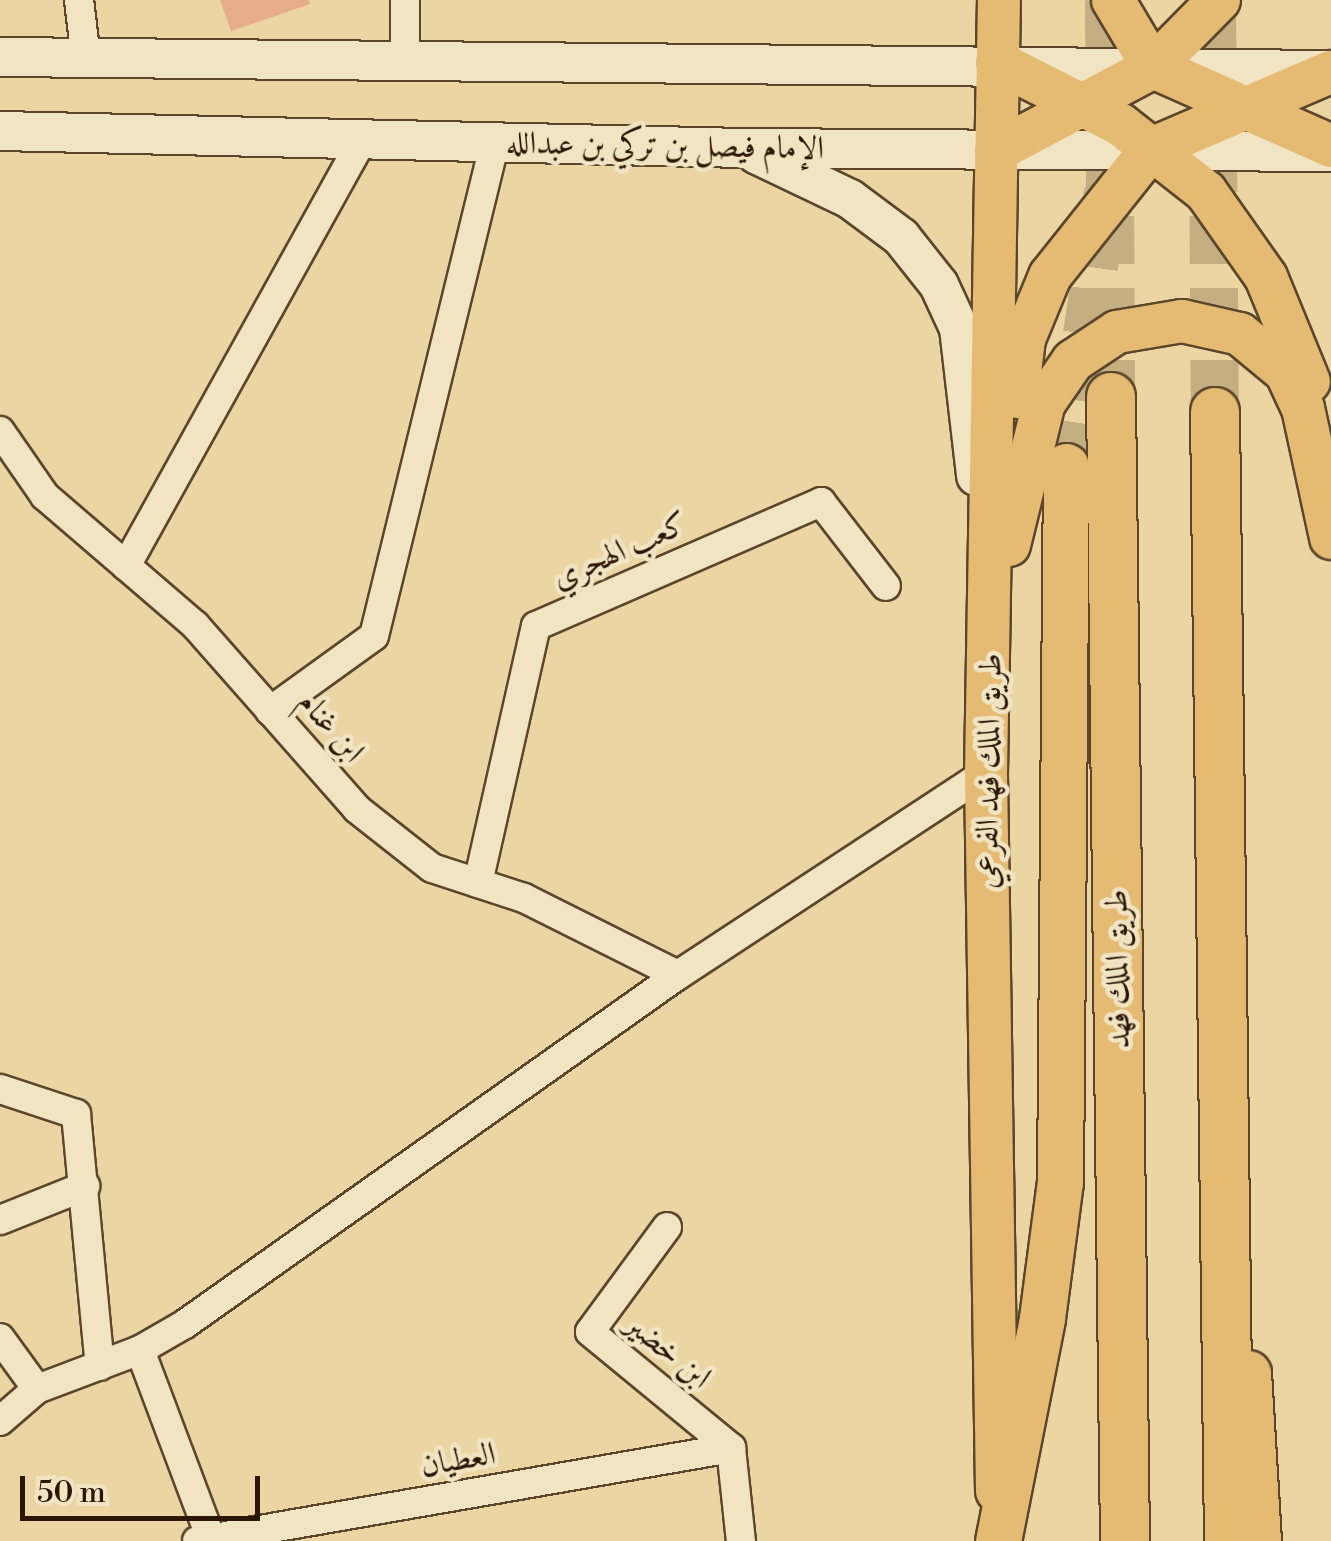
<!DOCTYPE html>
<html>
<head>
<meta charset="utf-8">
<style>
  body { margin:0 }
  #map { position:relative; width:1331px; height:1541px; overflow:hidden; background:#ead5a3; font-family:"Libre Bodoni",Amiri,serif }
  div>[style] { position:absolute }
  .building>* { inset:0; background:#e6ad8a }
  .trunk-tunnel>* { height:45px; margin-top:-22.5px; transform-origin:0; background:repeating-linear-gradient(90deg,#c4af83 0 45px,transparent 0 67px) }
  .motorway-tunnel>* { height:48px; margin-top:-24px; transform-origin:0; background:repeating-linear-gradient(90deg,#c4af83 0 48px,transparent 0 72px) }
  .roads { filter:drop-shadow(2px 0 #5b462c) drop-shadow(-2px 0 #5b462c) drop-shadow(0 2px #5b462c) drop-shadow(0 -2px #5b462c) }
  .minor>* { height:28px; margin:-14px; padding:0 14px; transform-origin:14px; border-radius:14px; background:#f1e4c3 }
  .secondary>* { height:38px; margin:-19px; padding:0 19px; transform-origin:19px; border-radius:19px; background:#f1e4c3 }
  .primary>* { height:42px; margin:-21px; padding:0 21px; transform-origin:21px; border-radius:21px; background:#e5ba72 }
  .trunk>* { height:45px; margin:-22.5px; padding:0 22.5px; transform-origin:22.5px; border-radius:22.5px; background:#e5ba72 }
  .motorway>* { height:48px; margin:-24px; padding:0 24px; transform-origin:24px; border-radius:24px; background:#e5ba72 }
  span { translate:-50% -50%; white-space:nowrap; text-align:center; line-height:1.15; -webkit-text-stroke:9px #f1e4c3; paint-order:stroke }
  .street-label { font-size:32px; color:#2b1604 }
  .scale { position:absolute; left:20px; top:1476px; width:240px; height:45px; box-sizing:border-box; border:5px solid #2b1604; border-top:0; padding-left:12px; font-size:30px; line-height:35px; white-space:nowrap; color:#2b1604; -webkit-text-stroke:8px #f1e4c3; paint-order:stroke }
</style>
</head>
<body>
<div id="map">
  <div class="building">
    <div style="clip-path:polygon(220px 0,309px 0,310px 4px,231px 31px)"></div>
  </div>
  <div class="trunk-tunnel">
    <div style="left:1066px;top:466px;width:279px;rotate:-81.6deg"></div>
  </div>
  <div class="motorway-tunnel">
    <div style="left:1109px;top:0;width:397px;rotate:89.7deg"></div>
    <div style="left:1212px;top:0;width:412px;rotate:89.6deg"></div>
  </div>
  <div class="roads">
    <div class="minor">
      <div style="left:79px;top:0;width:59px;rotate:83.2deg"></div>
      <div style="left:405px;top:65px;width:65px;rotate:-90deg"></div>
      <div style="left:0;top:431px;width:79px;rotate:55.3deg"></div>
      <div style="left:45px;top:496px;width:198px;rotate:40.7deg"></div>
      <div style="left:195px;top:625px;width:245px;rotate:48.6deg"></div>
      <div style="left:357px;top:809px;width:95px;rotate:38.2deg"></div>
      <div style="left:432px;top:868px;width:97px;rotate:18.1deg"></div>
      <div style="left:524px;top:898px;width:172px;rotate:26.6deg"></div>
      <div style="left:126px;top:566px;width:488px;rotate:-61deg"></div>
      <div style="left:270px;top:711px;width:128px;rotate:-35.8deg"></div>
      <div style="left:374px;top:636px;width:509px;rotate:-76.24deg"></div>
      <div style="left:478px;top:883px;width:263px;rotate:-77.3deg"></div>
      <div style="left:536px;top:626px;width:311px;rotate:-23.5deg"></div>
      <div style="left:821px;top:502px;width:106px;rotate:52.3deg"></div>
      <div style="left:0;top:1089px;width:80px;rotate:18.2deg"></div>
      <div style="left:76px;top:1114px;width:253px;rotate:84.6deg"></div>
      <div style="left:0;top:1220px;width:92px;rotate:-21.8deg"></div>
      <div style="left:667px;top:1227px;width:130px;rotate:126.3deg"></div>
      <div style="left:590px;top:1332px;width:183px;rotate:39.4deg"></div>
      <div style="left:731px;top:1448px;width:94px;rotate:83.9deg"></div>
      <div style="left:0;top:1338px;width:63px;rotate:54deg"></div>
      <div style="left:140px;top:1350px;width:202px;rotate:69.4deg"></div>
      <div style="left:0;top:1421px;width:49px;rotate:-40.9deg"></div>
      <div style="left:37px;top:1389px;width:110px;rotate:-20.7deg"></div>
      <div style="left:140px;top:1350px;width:52px;rotate:-30deg"></div>
      <div style="left:185px;top:1324px;width:604px;rotate:-35.3deg"></div>
      <div style="left:678px;top:975px;width:368px;rotate:-33.3deg"></div>
      <div style="left:197px;top:1541px;width:542px;rotate:-9.88deg"></div>
    </div>
    <div class="secondary">
      <div style="left:0;top:57px;width:1331px;rotate:0.56deg"></div>
      <div style="left:0;top:131px;width:745px;rotate:1.31deg"></div>
      <div style="left:745px;top:148px;width:586px;rotate:0.39deg"></div>
      <div style="left:756px;top:154px;width:104px;rotate:25.6deg"></div>
      <div style="left:850px;top:199px;width:64px;rotate:36.7deg"></div>
      <div style="left:901px;top:237px;width:61px;rotate:51.6deg"></div>
      <div style="left:939px;top:285px;width:47px;rotate:65.1deg"></div>
      <div style="left:959px;top:328px;width:149px;rotate:83.4deg"></div>
    </div>
    <div class="primary">
      <div style="left:1113px;top:0;width:78px;rotate:59.2deg"></div>
      <div style="left:1153px;top:67px;width:195px;rotate:23.9deg"></div>
      <div style="left:997px;top:62px;width:139px;rotate:26.9deg"></div>
      <div style="left:1121px;top:125px;width:108px;rotate:38.2deg"></div>
      <div style="left:1206px;top:192px;width:104px;rotate:54.8deg"></div>
      <div style="left:1266px;top:277px;width:113px;rotate:67.7deg"></div>
      <div style="left:996px;top:151px;width:178px;rotate:-28.1deg"></div>
      <div style="left:1153px;top:67px;width:94px;rotate:-45.4deg"></div>
      <div style="left:1017px;top:397px;width:58px;rotate:-83.1deg"></div>
      <div style="left:1024px;top:339px;width:68px;rotate:-67.6deg"></div>
      <div style="left:1050px;top:276px;width:162px;rotate:-51.5deg"></div>
      <div style="left:1151px;top:149px;width:196px;rotate:-23.2deg"></div>
      <div style="left:1009px;top:545px;width:146px;rotate:-76.2deg"></div>
      <div style="left:1044px;top:403px;width:51px;rotate:-55.4deg"></div>
      <div style="left:1073px;top:361px;width:53px;rotate:-33.4deg"></div>
      <div style="left:1117px;top:332px;width:66px;rotate:-9.6deg"></div>
      <div style="left:1182px;top:321px;width:59px;rotate:12.6deg"></div>
      <div style="left:1240px;top:334px;width:60px;rotate:39.6deg"></div>
      <div style="left:1286px;top:372px;width:40px;rotate:65deg"></div>
      <div style="left:1303px;top:408px;width:133px;rotate:77.8deg"></div>
      <div style="left:997px;top:1491px;width:718px;rotate:-90.88deg"></div>
      <div style="left:986px;top:773px;width:773px;rotate:-89.04deg"></div>
    </div>
    <div class="trunk">
      <div style="left:1248px;top:1373px;width:168px;rotate:86.6deg"></div>
      <div style="left:998px;top:1541px;width:227px;rotate:-78.8deg"></div>
      <div style="left:1042px;top:1318px;width:137px;rotate:-82.5deg"></div>
      <div style="left:1060px;top:1182px;width:716px;rotate:-89.52deg"></div>
    </div>
    <div class="motorway">
      <div style="left:1111px;top:397px;width:1144px;rotate:89.3deg"></div>
      <div style="left:1215px;top:412px;width:1129px;rotate:89.29deg"></div>
    </div>
  </div>
  <div class="street-label">
    <span style="left:665px;top:146px;rotate:1deg">الإمام فيصل بن تركي بن عبدالله</span>
    <span style="left:620px;top:551px;rotate:-24deg">كعب الهجري</span>
    <span style="left:331px;top:727px;rotate:49deg">ابن غنام</span>
    <span style="left:989px;top:771px;rotate:-89deg">طريق الملك فهد الفرعي</span>
    <span style="left:1118px;top:969px;rotate:-91deg">طريق الملك فهد</span>
    <span style="left:668px;top:1351px;rotate:39deg">ابن خضير</span>
    <span style="left:458px;top:1460px;rotate:-10deg">العطيان</span>
  </div>
  <div class="scale">50 m</div>
</div>
</body>
</html>
